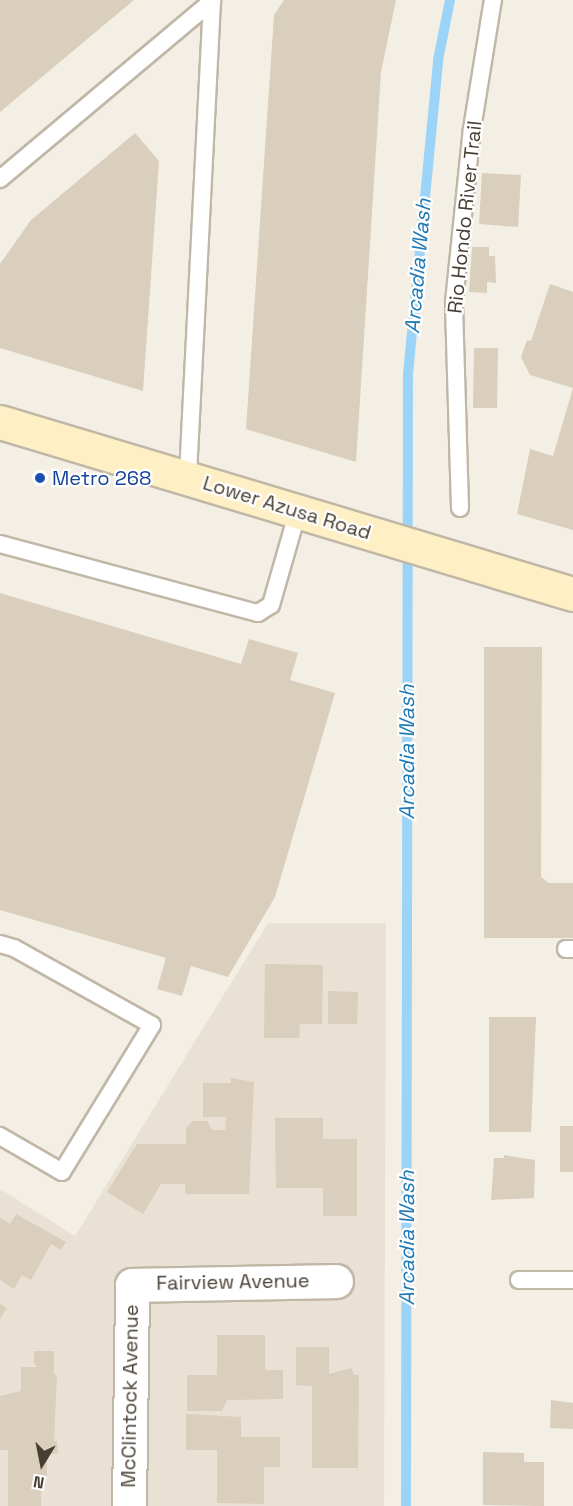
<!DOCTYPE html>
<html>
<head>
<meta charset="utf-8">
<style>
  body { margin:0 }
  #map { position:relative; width:573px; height:1506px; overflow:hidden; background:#f4efe5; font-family:"Space Grotesk",sans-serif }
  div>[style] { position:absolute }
  .residential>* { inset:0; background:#e9e1d3 }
  .stream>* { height:10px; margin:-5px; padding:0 5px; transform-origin:5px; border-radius:5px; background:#9bd4f8 }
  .building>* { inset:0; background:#dacebc }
  .roads { filter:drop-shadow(2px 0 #c1b7a7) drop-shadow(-2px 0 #c1b7a7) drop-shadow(0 2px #c1b7a7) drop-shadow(0 -2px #c1b7a7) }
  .lane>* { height:16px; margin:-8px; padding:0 8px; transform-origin:8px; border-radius:8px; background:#fff }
  .street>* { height:33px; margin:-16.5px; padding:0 16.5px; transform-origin:16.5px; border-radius:16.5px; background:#fff }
  .secondary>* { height:33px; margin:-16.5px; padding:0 16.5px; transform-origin:16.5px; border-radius:16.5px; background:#ffefc5 }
  .dots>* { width:16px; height:16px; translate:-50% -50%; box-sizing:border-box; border:3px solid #fff; border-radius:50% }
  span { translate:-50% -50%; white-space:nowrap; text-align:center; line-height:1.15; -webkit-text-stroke:4.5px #fff; paint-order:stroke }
  .street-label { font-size:20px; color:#483f34 }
  .transit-label { font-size:20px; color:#164399 }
  .left { translate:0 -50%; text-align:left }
  .water-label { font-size:21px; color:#207ab6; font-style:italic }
  .north { position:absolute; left:12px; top:1434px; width:60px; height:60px; -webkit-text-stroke:4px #fff; paint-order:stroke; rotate:190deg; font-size:16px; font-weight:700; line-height:24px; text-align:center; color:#483f34 }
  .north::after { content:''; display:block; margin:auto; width:21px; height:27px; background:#483f34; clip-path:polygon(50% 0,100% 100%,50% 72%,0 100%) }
</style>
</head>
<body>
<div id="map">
  <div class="residential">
    <div style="clip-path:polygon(268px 923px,386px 923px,384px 1506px,0 1506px,0 1189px,75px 1236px)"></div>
  </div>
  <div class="stream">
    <div style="left:406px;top:1506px;width:1132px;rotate:-89.9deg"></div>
    <div style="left:408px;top:374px;width:315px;rotate:-84.5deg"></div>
    <div style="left:438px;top:60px;width:61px;rotate:-78.7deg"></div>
  </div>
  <div class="building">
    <div style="clip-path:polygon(0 0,134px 0,0 112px)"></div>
    <div style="clip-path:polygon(284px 0,396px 0,381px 72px,356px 462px,246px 429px,274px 15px)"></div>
    <div style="clip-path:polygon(135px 133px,159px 161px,143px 391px,0 348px,0 264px,31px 220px)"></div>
    <div style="clip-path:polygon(482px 173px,521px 175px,518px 227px,479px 224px)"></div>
    <div style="clip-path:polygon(472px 247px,489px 247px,489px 256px,495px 256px,496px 283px,487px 282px,487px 293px,469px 292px)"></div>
    <div style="clip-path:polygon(550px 284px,573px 292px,573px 388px,530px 375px,521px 357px,527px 340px,531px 341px)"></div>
    <div style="clip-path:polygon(474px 348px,498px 348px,497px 408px,473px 408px)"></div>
    <div style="clip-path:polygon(573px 388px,573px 530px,517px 514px,530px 449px,553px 456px)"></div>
    <div style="clip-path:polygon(0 593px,241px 664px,249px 639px,298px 653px,290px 680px,335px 693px,275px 897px,228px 977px,191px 966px,182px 996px,157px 989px,166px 958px,0 910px)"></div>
    <div style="clip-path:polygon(484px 647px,542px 647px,541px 877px,549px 883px,573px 883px,573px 938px,484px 938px)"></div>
    <div style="clip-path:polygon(265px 964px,323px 965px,322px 1024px,300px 1024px,299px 1038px,264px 1038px)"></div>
    <div style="clip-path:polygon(328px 991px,358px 992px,357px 1024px,328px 1024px)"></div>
    <div style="clip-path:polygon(489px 1017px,536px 1017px,531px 1132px,489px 1132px)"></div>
    <div style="clip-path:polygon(231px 1078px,254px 1082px,249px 1194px,185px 1194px,185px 1184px,161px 1184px,143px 1214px,107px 1192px,137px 1144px,186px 1144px,186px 1128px,193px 1121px,207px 1121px,212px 1130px,225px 1130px,226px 1117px,203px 1117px,203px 1083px,231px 1083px)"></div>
    <div style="clip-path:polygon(275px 1118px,323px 1118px,323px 1139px,357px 1139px,357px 1216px,323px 1216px,323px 1188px,276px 1188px)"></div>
    <div style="clip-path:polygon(560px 1126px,573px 1126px,573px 1172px,560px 1172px)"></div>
    <div style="clip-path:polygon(504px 1155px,535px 1160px,534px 1198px,491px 1200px,494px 1158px,504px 1158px)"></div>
    <div style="clip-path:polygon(16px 1214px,66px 1242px,61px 1250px,51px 1244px,31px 1280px,22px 1275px,14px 1289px,0 1280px,0 1218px,10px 1224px)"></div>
    <div style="clip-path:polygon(0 1304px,7px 1308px,0 1319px)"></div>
    <div style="clip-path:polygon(217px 1335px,265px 1335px,265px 1370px,283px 1370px,283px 1399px,227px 1400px,222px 1411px,187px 1411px,187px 1375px,217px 1375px)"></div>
    <div style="clip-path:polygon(296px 1347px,329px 1347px,329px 1374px,351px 1368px,354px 1375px,359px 1375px,358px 1468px,312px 1468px,312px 1386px,296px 1385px)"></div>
    <div style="clip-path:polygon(34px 1351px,54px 1351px,54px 1374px,57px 1375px,54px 1441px,57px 1441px,58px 1453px,47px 1455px,47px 1476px,41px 1476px,41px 1506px,8px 1506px,8px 1450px,0 1450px,0 1396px,21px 1391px,21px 1367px,38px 1367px,34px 1364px)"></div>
    <div style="clip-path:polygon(551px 1400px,573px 1403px,573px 1429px,550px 1428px)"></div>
    <div style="clip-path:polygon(186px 1414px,241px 1417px,241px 1437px,280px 1437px,280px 1467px,264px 1467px,264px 1504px,217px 1503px,217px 1450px,186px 1450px)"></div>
    <div style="clip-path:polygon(483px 1452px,524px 1453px,524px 1462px,544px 1462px,544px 1506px,483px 1505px)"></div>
  </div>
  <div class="roads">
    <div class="lane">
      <div style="left:0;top:179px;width:277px;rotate:-40deg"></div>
      <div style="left:212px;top:1px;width:478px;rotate:92.9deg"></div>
      <div style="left:460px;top:508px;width:206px;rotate:-91.7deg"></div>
      <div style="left:454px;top:302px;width:174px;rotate:-84.1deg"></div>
      <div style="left:472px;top:129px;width:131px;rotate:-80.8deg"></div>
      <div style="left:0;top:544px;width:267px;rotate:15deg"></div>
      <div style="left:258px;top:613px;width:15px;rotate:-32deg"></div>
      <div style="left:271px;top:605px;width:98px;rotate:-74deg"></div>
      <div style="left:0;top:944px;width:15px;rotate:16deg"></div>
      <div style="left:14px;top:948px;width:158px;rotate:29.2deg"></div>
      <div style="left:152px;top:1025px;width:172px;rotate:121.5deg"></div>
      <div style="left:62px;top:1172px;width:72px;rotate:-149.9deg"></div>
      <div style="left:566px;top:949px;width:7px"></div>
      <div style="left:519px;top:1280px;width:54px"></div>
    </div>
    <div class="street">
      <div style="left:129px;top:1506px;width:221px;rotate:-89.2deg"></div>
      <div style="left:132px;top:1285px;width:204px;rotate:-1.1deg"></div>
    </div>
    <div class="secondary">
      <div style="left:0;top:422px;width:598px;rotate:16.71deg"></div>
    </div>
  </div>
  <div class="dots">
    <div style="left:40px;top:478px;background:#1a4fb4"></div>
  </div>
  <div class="street-label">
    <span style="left:465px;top:217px;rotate:-84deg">Rio Hondo River Trail</span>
    <span style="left:287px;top:508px;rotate:17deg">Lower Azusa Road</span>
    <span style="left:233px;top:1282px;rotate:-1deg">Fairview Avenue</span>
    <span style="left:130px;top:1396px;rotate:-89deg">McClintock Avenue</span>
  </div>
  <div class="transit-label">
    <span class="left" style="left:52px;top:478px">Metro 268</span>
  </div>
  <div class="water-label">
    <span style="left:418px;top:266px;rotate:-85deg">Arcadia Wash</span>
    <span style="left:407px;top:752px;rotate:-90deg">Arcadia Wash</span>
    <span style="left:407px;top:1238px;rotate:-90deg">Arcadia Wash</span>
  </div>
  <div class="north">N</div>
</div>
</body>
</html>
